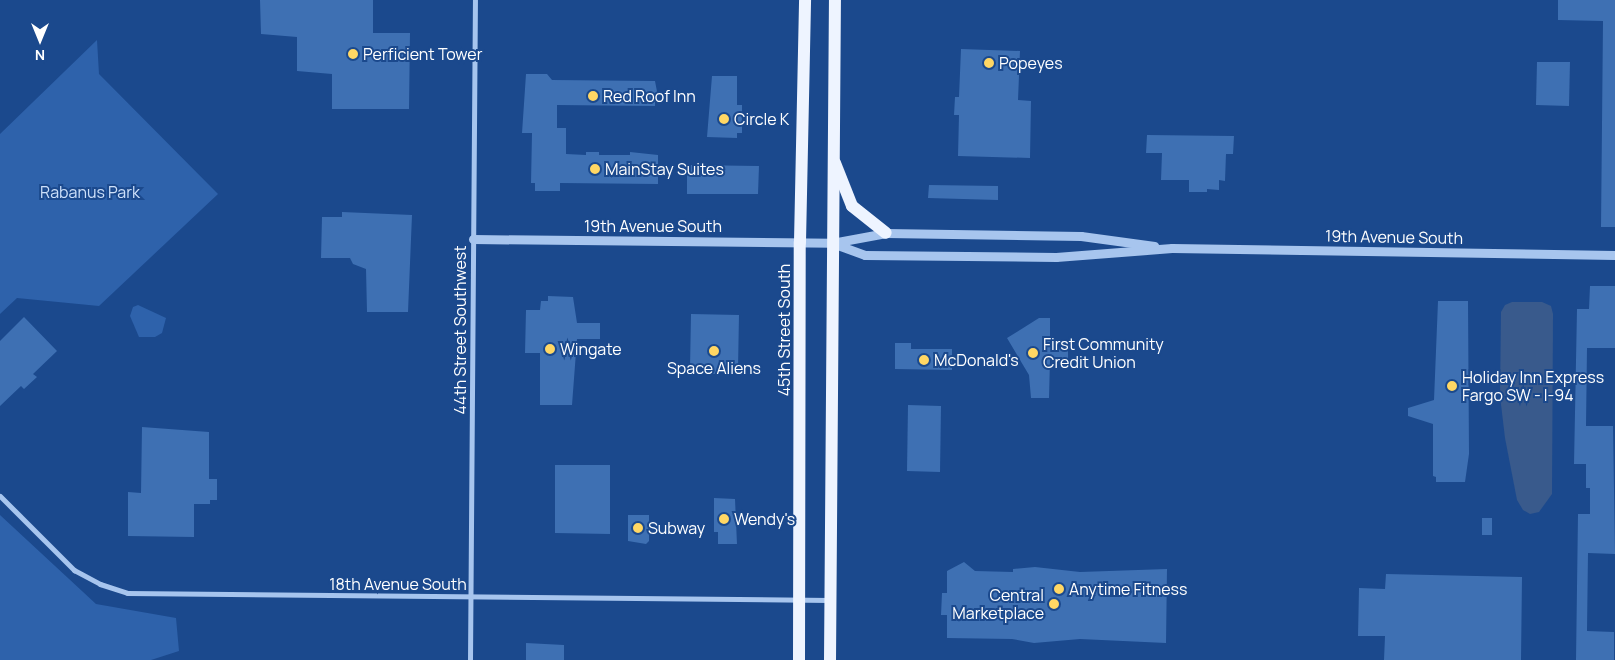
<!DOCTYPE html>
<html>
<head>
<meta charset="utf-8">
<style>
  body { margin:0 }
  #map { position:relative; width:1615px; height:660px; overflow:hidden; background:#1b498d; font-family:Manrope,sans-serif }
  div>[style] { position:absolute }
  .green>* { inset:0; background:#2e62ab }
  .water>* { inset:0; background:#395a8c }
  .building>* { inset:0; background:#3e70b3 }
  .minor>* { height:5px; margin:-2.5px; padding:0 2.5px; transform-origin:2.5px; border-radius:2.5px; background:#a7c5ee }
  .tertiary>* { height:9px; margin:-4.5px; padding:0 4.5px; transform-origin:4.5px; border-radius:4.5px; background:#a7c5ee }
  .primary>* { height:12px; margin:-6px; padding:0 6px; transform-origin:6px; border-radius:6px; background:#eef4ff }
  .dots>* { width:14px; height:14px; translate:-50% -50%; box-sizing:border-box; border:2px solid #1b498d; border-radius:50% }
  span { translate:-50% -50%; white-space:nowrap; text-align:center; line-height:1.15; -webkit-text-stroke:4px #1b498d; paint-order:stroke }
  .poi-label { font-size:16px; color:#fff }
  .left { translate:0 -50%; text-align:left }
  .right { translate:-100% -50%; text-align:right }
  .park-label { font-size:16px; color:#cde0fa }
  .street-label { font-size:16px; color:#fff }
  .north { position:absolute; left:15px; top:15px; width:50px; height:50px; -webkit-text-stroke:4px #1b498d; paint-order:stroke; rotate:180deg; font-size:14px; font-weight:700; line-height:20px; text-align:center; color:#fff }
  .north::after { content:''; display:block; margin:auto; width:18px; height:22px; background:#fff; clip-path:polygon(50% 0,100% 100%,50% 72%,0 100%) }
</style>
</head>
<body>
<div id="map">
  <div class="green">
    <div style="clip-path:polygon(97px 40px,99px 74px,218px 194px,99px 306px,17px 298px,0 314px,0 134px)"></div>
    <div style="clip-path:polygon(138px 305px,166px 318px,162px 333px,155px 337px,139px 337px,130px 316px,133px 307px)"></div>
    <div style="clip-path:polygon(0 515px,96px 604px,176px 618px,179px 651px,151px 660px,0 660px)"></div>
  </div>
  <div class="water">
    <div style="clip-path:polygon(1512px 302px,1542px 302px,1551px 306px,1553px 314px,1552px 494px,1539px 512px,1530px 514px,1523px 510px,1517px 500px,1505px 438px,1500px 396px,1501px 312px,1505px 305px)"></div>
  </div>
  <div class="building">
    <div style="clip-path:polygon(260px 0,373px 0,373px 33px,410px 33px,409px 109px,332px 109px,332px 74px,297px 71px,297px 37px,261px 34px)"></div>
    <div style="clip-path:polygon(1558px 0,1615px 0,1615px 227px,1601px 227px,1603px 21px,1558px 20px)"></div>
    <div style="clip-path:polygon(961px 49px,1020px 51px,1018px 100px,1031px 101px,1030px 158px,958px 156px,959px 115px,954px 115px,955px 97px,959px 97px)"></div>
    <div style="clip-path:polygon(1537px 62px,1570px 62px,1569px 106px,1536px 105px)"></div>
    <div style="clip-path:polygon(526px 74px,547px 74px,552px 80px,655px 81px,659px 102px,655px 102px,655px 106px,557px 105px,557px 128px,566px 128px,566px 154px,586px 155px,586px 152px,599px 152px,599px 155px,630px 155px,630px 152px,658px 155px,658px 184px,560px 183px,560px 191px,535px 191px,535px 183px,531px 183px,532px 133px,522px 133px)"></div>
    <div style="clip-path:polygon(712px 76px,737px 76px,737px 105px,742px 105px,742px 133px,737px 133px,737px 138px,707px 137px)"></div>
    <div style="clip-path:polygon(1147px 135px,1234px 136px,1233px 154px,1226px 154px,1225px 181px,1219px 180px,1219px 190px,1207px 189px,1207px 192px,1189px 192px,1189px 180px,1161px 180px,1162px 153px,1146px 153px)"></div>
    <div style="clip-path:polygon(687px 165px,759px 166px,758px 194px,687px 194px)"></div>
    <div style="clip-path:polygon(929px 185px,998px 186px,998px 200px,928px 198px)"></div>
    <div style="clip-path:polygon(342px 212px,412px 215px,408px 312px,367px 312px,366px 269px,353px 264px,350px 258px,321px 258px,322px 217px,342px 217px)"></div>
    <div style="clip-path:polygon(1590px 286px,1615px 286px,1615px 348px,1587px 348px,1586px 426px,1613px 426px,1615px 554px,1588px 553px,1587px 631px,1614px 632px,1614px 660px,1576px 660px,1578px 514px,1590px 514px,1590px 488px,1586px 488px,1586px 464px,1574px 464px,1577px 309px,1589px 309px)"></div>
    <div style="clip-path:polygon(548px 296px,573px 297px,577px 323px,600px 323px,600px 339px,577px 339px,572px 405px,540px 405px,540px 353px,525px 353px,526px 310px,540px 310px,541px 301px,548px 301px)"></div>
    <div style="clip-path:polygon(1438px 301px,1468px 301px,1469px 454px,1465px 482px,1436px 482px,1436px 477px,1433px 476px,1433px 424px,1408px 416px,1408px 408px,1434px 400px)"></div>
    <div style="clip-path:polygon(691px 314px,739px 315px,738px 369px,718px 368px,718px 374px,706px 374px,706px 368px,690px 368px)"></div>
    <div style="clip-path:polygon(24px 317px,57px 351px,33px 374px,37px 377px,24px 389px,21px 386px,0 406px,0 341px)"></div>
    <div style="clip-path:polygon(1039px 318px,1050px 318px,1050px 346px,1068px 346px,1068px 361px,1050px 360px,1049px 398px,1031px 398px,1029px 375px,1007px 338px)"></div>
    <div style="clip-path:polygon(895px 343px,911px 343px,911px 349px,952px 349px,952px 370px,895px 369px)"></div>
    <div style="clip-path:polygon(908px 405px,941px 406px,940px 472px,907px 471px)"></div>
    <div style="clip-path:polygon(142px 427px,209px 432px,209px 479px,217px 479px,217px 500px,210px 500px,210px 504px,194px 504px,194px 537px,128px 536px,128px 492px,141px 493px)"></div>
    <div style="clip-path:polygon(555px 465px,610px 465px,610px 534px,555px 533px)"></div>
    <div style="clip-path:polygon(714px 498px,735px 499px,737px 544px,718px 544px,718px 532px,714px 532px)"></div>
    <div style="clip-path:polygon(628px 515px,649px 515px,649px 541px,646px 544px,628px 541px)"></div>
    <div style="clip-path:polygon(1482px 518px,1492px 518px,1492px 535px,1482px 535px)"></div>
    <div style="clip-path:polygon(964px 562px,975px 571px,1013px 572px,1013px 569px,1035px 567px,1080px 572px,1167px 569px,1166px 643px,1080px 639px,1034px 643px,1012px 639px,947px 638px,947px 615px,941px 615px,942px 593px,947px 593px,947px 571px)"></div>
    <div style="clip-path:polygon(1386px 574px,1522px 577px,1521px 660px,1384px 660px,1385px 636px,1358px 636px,1359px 588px,1385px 589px)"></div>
    <div style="clip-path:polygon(526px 643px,564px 645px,564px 660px,526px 660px)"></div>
  </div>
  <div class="minor">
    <div style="left:0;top:496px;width:105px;rotate:45deg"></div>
    <div style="left:74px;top:570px;width:30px;rotate:28deg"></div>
    <div style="left:100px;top:584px;width:28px;rotate:18deg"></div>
    <div style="left:127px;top:593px;width:703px;rotate:0.57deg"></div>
    <div style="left:470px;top:660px;width:660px;rotate:-89.57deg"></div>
  </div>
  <div class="tertiary">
    <div style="left:473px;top:239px;width:359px;rotate:0.6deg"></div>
    <div style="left:832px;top:243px;width:55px;rotate:-10.5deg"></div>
    <div style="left:886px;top:233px;width:195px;rotate:0.9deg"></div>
    <div style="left:1081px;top:236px;width:74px;rotate:7.8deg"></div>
    <div style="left:832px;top:243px;width:35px;rotate:20deg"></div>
    <div style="left:865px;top:255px;width:191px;rotate:0.6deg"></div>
    <div style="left:1056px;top:257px;width:116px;rotate:-4.4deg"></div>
    <div style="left:1172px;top:248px;width:443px;rotate:0.9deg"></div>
  </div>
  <div class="primary">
    <div style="left:835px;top:163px;width:46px;rotate:68.4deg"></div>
    <div style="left:852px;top:206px;width:43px;rotate:38.5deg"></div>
    <div style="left:799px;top:660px;width:418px;rotate:-89.9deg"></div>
    <div style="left:800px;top:242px;width:242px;rotate:-88.8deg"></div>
    <div style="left:830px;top:660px;width:660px;rotate:-89.57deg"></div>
  </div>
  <div class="dots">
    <div style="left:353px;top:54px;background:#ffd764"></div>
    <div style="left:989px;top:63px;background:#ffd764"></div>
    <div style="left:593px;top:96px;background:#ffd764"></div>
    <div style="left:724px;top:119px;background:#ffd764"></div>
    <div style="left:595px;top:169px;background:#ffd764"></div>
    <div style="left:550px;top:349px;background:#ffd764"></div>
    <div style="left:714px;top:351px;background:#ffd764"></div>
    <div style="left:1033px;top:353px;background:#ffd764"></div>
    <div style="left:924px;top:360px;background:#ffd764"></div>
    <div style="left:1452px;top:386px;background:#ffd764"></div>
    <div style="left:724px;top:519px;background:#ffd764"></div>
    <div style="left:638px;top:528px;background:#ffd764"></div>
    <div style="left:1059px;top:589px;background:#ffd764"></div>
    <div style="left:1054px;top:604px;background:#ffd764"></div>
  </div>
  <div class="poi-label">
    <span class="left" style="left:363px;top:54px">Perficient Tower</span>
    <span class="left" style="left:999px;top:63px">Popeyes</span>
    <span class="left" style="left:603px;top:96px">Red Roof Inn</span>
    <span class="left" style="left:734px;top:119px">Circle K</span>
    <span class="left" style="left:605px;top:169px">MainStay Suites</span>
    <span class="left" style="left:1043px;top:353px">First Community<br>Credit Union</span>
    <span class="left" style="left:560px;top:349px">Wingate</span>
    <span class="left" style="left:934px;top:360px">McDonald's</span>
    <span style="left:714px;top:368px">Space Aliens</span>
    <span class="left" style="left:1462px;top:386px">Holiday Inn Express<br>Fargo SW - I-94</span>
    <span class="left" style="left:734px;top:519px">Wendy's</span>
    <span class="left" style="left:648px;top:528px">Subway</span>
    <span class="left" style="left:1069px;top:589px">Anytime Fitness</span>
    <span class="right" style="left:1044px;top:604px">Central<br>Marketplace</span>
  </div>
  <div class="park-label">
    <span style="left:90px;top:192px">Rabanus Park</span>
  </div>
  <div class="street-label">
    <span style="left:653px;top:226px">19th Avenue South</span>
    <span style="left:1394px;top:237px;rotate:1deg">19th Avenue South</span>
    <span style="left:460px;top:330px;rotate:-90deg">44th Street Southwest</span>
    <span style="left:784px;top:330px;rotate:-90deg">45th Street South</span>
    <span style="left:398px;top:584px">18th Avenue South</span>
  </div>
  <div class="north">N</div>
</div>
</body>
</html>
